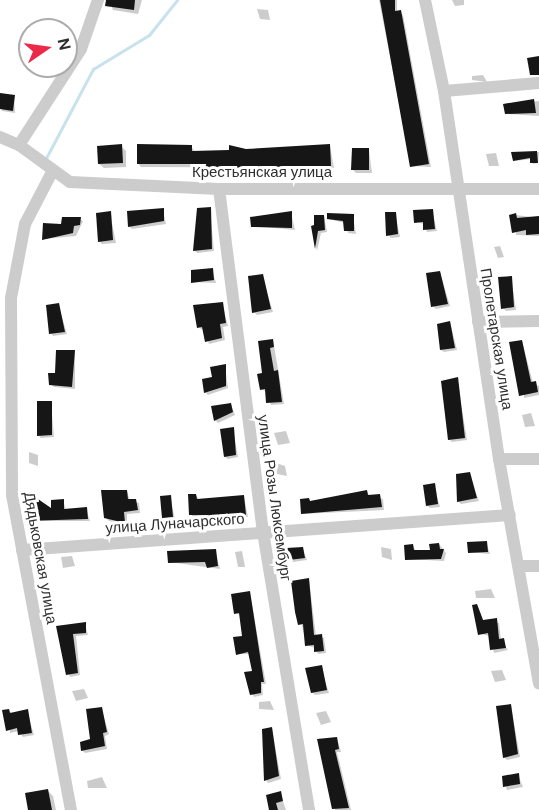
<!DOCTYPE html>
<html>
<head>
<meta charset="utf-8">
<style>
  body { margin:0 }
  #map { position:relative; width:539px; height:810px; overflow:hidden; background:#fff; font-family:"DM Sans",sans-serif }
  div>[style] { position:absolute }
  .shadow>* { inset:0; background:#0003 }
  .stream>* { height:3px; margin:-1.5px; padding:0 1.5px; transform-origin:1.5px; border-radius:1.5px; background:#c7e2ed }
  .building>* { inset:0; background:#161616 }
  .street>* { height:12px; margin:-6px; padding:0 6px; transform-origin:6px; border-radius:6px; background:#ccc }
  span { translate:-50% -50%; white-space:nowrap; text-align:center; line-height:1.15; -webkit-text-stroke:6px #fff; paint-order:stroke }
  .street-label { font-size:15px; color:#2f2f2f }
  .north { position:absolute; left:18px; top:18px; width:60px; height:60px; box-sizing:border-box; background:#fff; border:2px solid #acacac; border-radius:50%; rotate:77deg; font-size:16px; font-weight:700; line-height:24px; text-align:center; color:#2f2f2f }
  .north::after { content:''; display:block; margin:auto; width:21px; height:27px; background:#ed2949; clip-path:polygon(50% 0,100% 100%,50% 72%,0 100%) }
</style>
</head>
<body>
<div id="map">
  <div class="shadow">
    <div style="clip-path:polygon(109px 0,142px 0,138px 14px,113px 10px)"></div>
    <div style="clip-path:polygon(379px 0,397px 0,397px 12px,403px 15px,431px 167px,411px 166px)"></div>
    <div style="clip-path:polygon(452px 0,464px 0,464px 5px,455px 6px)"></div>
    <div style="clip-path:polygon(257px 9px,268px 10px,270px 20px,260px 19px)"></div>
    <div style="clip-path:polygon(483px 75px,487px 82px,472px 80px,472px 76px)"></div>
    <div style="clip-path:polygon(14px 97px,15px 113px,2px 111px,0 102px)"></div>
    <div style="clip-path:polygon(539px 101px,539px 116px,506px 114px,505px 105px)"></div>
    <div style="clip-path:polygon(121px 146px,126px 151px,126px 167px,104px 168px,99px 164px)"></div>
    <div style="clip-path:polygon(191px 146px,195px 152px,330px 146px,334px 168px,141px 167px,138px 163px)"></div>
    <div style="clip-path:polygon(369px 150px,372px 173px,356px 173px,353px 170px)"></div>
    <div style="clip-path:polygon(539px 152px,538px 163px,533px 164px,532px 159px,514px 161px,513px 153px)"></div>
    <div style="clip-path:polygon(496px 153px,499px 166px,489px 166px,486px 154px)"></div>
    <div style="clip-path:polygon(210px 208px,214px 251px,197px 253px,194px 250px)"></div>
    <div style="clip-path:polygon(163px 210px,166px 224px,132px 229px,129px 226px)"></div>
    <div style="clip-path:polygon(432px 211px,437px 231px,427px 232px,424px 224px,416px 222px)"></div>
    <div style="clip-path:polygon(110px 213px,116px 243px,102px 244px,99px 241px)"></div>
    <div style="clip-path:polygon(291px 213px,295px 230px,253px 226px)"></div>
    <div style="clip-path:polygon(395px 213px,400px 237px,391px 238px,388px 235px)"></div>
    <div style="clip-path:polygon(516px 215px,539px 218px,539px 236px,516px 235px)"></div>
    <div style="clip-path:polygon(324px 216px,327px 232px,321px 233px,317px 251px,312px 227px)"></div>
    <div style="clip-path:polygon(353px 216px,356px 234px,348px 233px,345px 223px,328px 219px)"></div>
    <div style="clip-path:polygon(80px 219px,83px 221px,76px 236px,43px 239px)"></div>
    <div style="clip-path:polygon(500px 246px,504px 257px,498px 258px,494px 247px)"></div>
    <div style="clip-path:polygon(212px 270px,216px 283px,192px 282px)"></div>
    <div style="clip-path:polygon(440px 272px,450px 306px,436px 309px,433px 306px)"></div>
    <div style="clip-path:polygon(262px 276px,273px 312px,257px 315px,254px 312px)"></div>
    <div style="clip-path:polygon(511px 277px,516px 310px,506px 311px,503px 308px)"></div>
    <div style="clip-path:polygon(222px 303px,228px 326px,223px 327px,225px 340px,209px 344px,204px 330px,199px 328px)"></div>
    <div style="clip-path:polygon(58px 304px,67px 334px,53px 336px,51px 333px)"></div>
    <div style="clip-path:polygon(450px 322px,457px 350px,444px 352px,441px 350px)"></div>
    <div style="clip-path:polygon(273px 340px,284px 404px,271px 405px,267px 392px,261px 389px,264px 374px,259px 342px)"></div>
    <div style="clip-path:polygon(522px 341px,533px 383px,539px 386px,539px 395px,524px 398px)"></div>
    <div style="clip-path:polygon(75px 351px,75px 389px,54px 387px,51px 384px)"></div>
    <div style="clip-path:polygon(225px 366px,228px 388px,208px 395px,205px 392px)"></div>
    <div style="clip-path:polygon(457px 379px,467px 440px,452px 442px,449px 439px)"></div>
    <div style="clip-path:polygon(51px 403px,54px 437px,41px 438px,38px 435px)"></div>
    <div style="clip-path:polygon(231px 405px,235px 415px,218px 423px,215px 420px)"></div>
    <div style="clip-path:polygon(531px 413px,535px 426px,525px 427px,522px 415px)"></div>
    <div style="clip-path:polygon(233px 429px,238px 457px,228px 459px,225px 457px)"></div>
    <div style="clip-path:polygon(286px 431px,290px 443px,278px 445px,274px 433px)"></div>
    <div style="clip-path:polygon(29px 452px,38px 455px,38px 466px,29px 463px)"></div>
    <div style="clip-path:polygon(276px 463px,285px 466px,287px 476px,277px 474px)"></div>
    <div style="clip-path:polygon(469px 474px,479px 501px,461px 504px,458px 501px)"></div>
    <div style="clip-path:polygon(434px 485px,440px 507px,430px 508px,427px 505px)"></div>
    <div style="clip-path:polygon(127px 491px,130px 501px,139px 503px,140px 513px,127px 514px,127px 525px,109px 521px,106px 518px)"></div>
    <div style="clip-path:polygon(366px 491px,370px 496px,383px 499px,384px 510px,302px 514px,309px 500px,312px 502px)"></div>
    <div style="clip-path:polygon(196px 495px,199px 500px,244px 497px,248px 517px,193px 517px,191px 514px)"></div>
    <div style="clip-path:polygon(170px 497px,175px 519px,166px 520px,163px 517px)"></div>
    <div style="clip-path:polygon(63px 500px,66px 510px,86px 509px,90px 521px,27px 521px,53px 511px)"></div>
    <div style="clip-path:polygon(486px 542px,490px 554px,469px 552px)"></div>
    <div style="clip-path:polygon(439px 544px,446px 553px,444px 561px,407px 559px,413px 545px,416px 552px,432px 551px)"></div>
    <div style="clip-path:polygon(381px 547px,391px 549px,392px 560px,382px 557px)"></div>
    <div style="clip-path:polygon(303px 549px,307px 560px,293px 562px,290px 559px)"></div>
    <div style="clip-path:polygon(215px 550px,220px 569px,169px 562px)"></div>
    <div style="clip-path:polygon(242px 551px,245px 567px,238px 567px,235px 552px)"></div>
    <div style="clip-path:polygon(72px 556px,75px 566px,63px 568px,61px 557px)"></div>
    <div style="clip-path:polygon(309px 580px,316px 636px,324px 638px,326px 653px,318px 654px,315px 648px,306px 645px,293px 582px)"></div>
    <div style="clip-path:polygon(491px 589px,495px 598px,476px 598px,475px 591px)"></div>
    <div style="clip-path:polygon(250px 593px,266px 684px,262px 684px,263px 695px,254px 697px,245px 674px,254px 672px,250px 654px,238px 654px,243px 637px,241px 615px,235px 613px)"></div>
    <div style="clip-path:polygon(477px 605px,484px 622px,499px 623px,501px 640px,508px 650px,494px 653px,490px 636px,480px 634px)"></div>
    <div style="clip-path:polygon(85px 624px,88px 635px,76px 636px,80px 675px,70px 677px,58px 628px)"></div>
    <div style="clip-path:polygon(321px 667px,329px 693px,315px 695px,312px 692px)"></div>
    <div style="clip-path:polygon(502px 670px,506px 680px,495px 682px,491px 671px)"></div>
    <div style="clip-path:polygon(84px 689px,88px 698px,76px 701px,72px 691px)"></div>
    <div style="clip-path:polygon(270px 701px,274px 710px,259px 709px,259px 702px)"></div>
    <div style="clip-path:polygon(511px 706px,520px 757px,507px 760px,504px 757px)"></div>
    <div style="clip-path:polygon(101px 708px,109px 734px,105px 736px,107px 749px,85px 753px,82px 750px,92px 741px)"></div>
    <div style="clip-path:polygon(9px 710px,12px 714px,27px 711px,34px 735px,23px 737px,19px 731px,10px 733px)"></div>
    <div style="clip-path:polygon(326px 711px,331px 722px,321px 725px,316px 713px)"></div>
    <div style="clip-path:polygon(272px 729px,281px 779px,268px 783px,266px 780px)"></div>
    <div style="clip-path:polygon(337px 738px,341px 752px,337px 752px,351px 810px,335px 810px,319px 741px)"></div>
    <div style="clip-path:polygon(518px 775px,523px 787px,507px 790px,503px 777px)"></div>
    <div style="clip-path:polygon(102px 777px,107px 788px,88px 788px,87px 781px)"></div>
    <div style="clip-path:polygon(47px 790px,53px 796px,56px 810px,30px 810px)"></div>
    <div style="clip-path:polygon(280px 793px,286px 810px,271px 810px)"></div>
  </div>
  <div class="stream">
    <div style="left:45px;top:160px;width:103px;rotate:-62.2deg"></div>
    <div style="left:93px;top:69px;width:66px;rotate:-31.3deg"></div>
    <div style="left:149px;top:35px;width:45px;rotate:-51.3deg"></div>
  </div>
  <div class="building">
    <div style="clip-path:polygon(106px 0,135px 0,134px 10px,105px 6px)"></div>
    <div style="clip-path:polygon(380px 0,395px 0,395px 11px,401px 10px,429px 164px,410px 167px)"></div>
    <div style="clip-path:polygon(539px 56px,539px 75px,530px 75px,527px 58px)"></div>
    <div style="clip-path:polygon(0 93px,15px 95px,13px 111px,0 109px)"></div>
    <div style="clip-path:polygon(534px 99px,536px 113px,505px 114px,503px 104px)"></div>
    <div style="clip-path:polygon(122px 144px,123px 163px,98px 164px,97px 146px)"></div>
    <div style="clip-path:polygon(137px 144px,192px 145px,192px 151px,229px 150px,229px 145px,246px 149px,330px 144px,331px 166px,206px 168px,206px 164px,137px 164px)"></div>
    <div style="clip-path:polygon(352px 148px,369px 148px,369px 170px,351px 170px)"></div>
    <div style="clip-path:polygon(537px 151px,538px 163px,530px 163px,530px 158px,513px 161px,511px 152px)"></div>
    <div style="clip-path:polygon(211px 207px,212px 249px,193px 251px,197px 208px)"></div>
    <div style="clip-path:polygon(164px 208px,164px 221px,128px 227px,127px 211px)"></div>
    <div style="clip-path:polygon(433px 209px,435px 229px,423px 230px,423px 222px,414px 223px,413px 210px)"></div>
    <div style="clip-path:polygon(111px 211px,113px 240px,98px 242px,96px 213px)"></div>
    <div style="clip-path:polygon(292px 211px,292px 228px,251px 227px,250px 217px)"></div>
    <div style="clip-path:polygon(385px 212px,396px 212px,398px 234px,386px 236px)"></div>
    <div style="clip-path:polygon(327px 213px,354px 214px,354px 231px,344px 231px,343px 221px,327px 219px)"></div>
    <div style="clip-path:polygon(516px 213px,517px 218px,539px 216px,539px 234px,526px 235px,526px 230px,512px 233px,509px 215px)"></div>
    <div style="clip-path:polygon(314px 215px,324px 215px,325px 230px,318px 231px,315px 249px,311px 226px,314px 225px)"></div>
    <div style="clip-path:polygon(62px 217px,81px 217px,80px 225px,74px 226px,73px 233px,42px 240px,43px 223px,61px 224px)"></div>
    <div style="clip-path:polygon(213px 268px,214px 280px,191px 283px,191px 270px)"></div>
    <div style="clip-path:polygon(440px 271px,448px 304px,431px 307px,426px 273px)"></div>
    <div style="clip-path:polygon(263px 274px,271px 309px,252px 313px,248px 276px)"></div>
    <div style="clip-path:polygon(512px 276px,514px 307px,501px 309px,498px 277px)"></div>
    <div style="clip-path:polygon(223px 302px,226px 323px,220px 324px,222px 338px,205px 342px,202px 327px,197px 328px,193px 305px)"></div>
    <div style="clip-path:polygon(59px 303px,65px 332px,49px 334px,46px 305px)"></div>
    <div style="clip-path:polygon(450px 321px,455px 348px,440px 350px,437px 324px)"></div>
    <div style="clip-path:polygon(273px 339px,274px 347px,270px 348px,274px 371px,278px 370px,282px 402px,266px 403px,265px 389px,260px 390px,257px 374px,262px 373px,258px 341px)"></div>
    <div style="clip-path:polygon(522px 340px,531px 382px,536px 381px,538px 392px,519px 396px,509px 342px)"></div>
    <div style="clip-path:polygon(56px 350px,75px 350px,72px 387px,49px 385px,48px 373px,55px 373px)"></div>
    <div style="clip-path:polygon(226px 364px,226px 386px,204px 393px,202px 379px,212px 377px,210px 367px)"></div>
    <div style="clip-path:polygon(458px 377px,465px 438px,448px 440px,441px 381px)"></div>
    <div style="clip-path:polygon(37px 401px,52px 401px,52px 435px,37px 436px)"></div>
    <div style="clip-path:polygon(231px 403px,233px 412px,214px 421px,211px 406px)"></div>
    <div style="clip-path:polygon(234px 427px,236px 455px,224px 457px,220px 429px)"></div>
    <div style="clip-path:polygon(470px 472px,477px 498px,457px 502px,456px 474px)"></div>
    <div style="clip-path:polygon(435px 483px,438px 504px,426px 506px,423px 485px)"></div>
    <div style="clip-path:polygon(101px 490px,127px 490px,128px 499px,136px 499px,138px 510px,124px 512px,125px 523px,104px 518px)"></div>
    <div style="clip-path:polygon(367px 490px,368px 495px,380px 494px,382px 507px,301px 514px,300px 499px,309px 498px,310px 501px)"></div>
    <div style="clip-path:polygon(188px 494px,196px 494px,197px 499px,244px 495px,246px 515px,189px 515px)"></div>
    <div style="clip-path:polygon(171px 495px,173px 517px,162px 518px,160px 496px)"></div>
    <div style="clip-path:polygon(38px 499px,51px 508px,51px 500px,64px 499px,64px 509px,87px 507px,88px 519px,25px 521px,23px 510px)"></div>
    <div style="clip-path:polygon(487px 541px,488px 552px,468px 553px,467px 542px)"></div>
    <div style="clip-path:polygon(439px 543px,440px 549px,444px 549px,441px 559px,405px 560px,404px 545px,413px 544px,414px 550px,430px 550px,429px 544px)"></div>
    <div style="clip-path:polygon(303px 547px,305px 558px,289px 560px,286px 548px)"></div>
    <div style="clip-path:polygon(216px 549px,218px 566px,207px 568px,205px 562px,168px 563px,167px 551px)"></div>
    <div style="clip-path:polygon(309px 578px,314px 635px,322px 634px,324px 651px,314px 652px,314px 645px,305px 646px,303px 624px,298px 625px,295px 612px,291px 581px)"></div>
    <div style="clip-path:polygon(250px 591px,264px 682px,261px 682px,261px 693px,250px 695px,244px 672px,252px 671px,248px 652px,236px 655px,233px 637px,242px 636px,239px 613px,234px 614px,231px 594px)"></div>
    <div style="clip-path:polygon(477px 604px,483px 620px,497px 618px,499px 639px,504px 638px,506px 648px,490px 650px,488px 633px,478px 635px,472px 605px)"></div>
    <div style="clip-path:polygon(86px 622px,86px 633px,73px 634px,78px 673px,66px 675px,56px 626px)"></div>
    <div style="clip-path:polygon(322px 665px,327px 690px,311px 693px,305px 668px)"></div>
    <div style="clip-path:polygon(511px 704px,518px 754px,503px 758px,496px 706px)"></div>
    <div style="clip-path:polygon(102px 707px,107px 732px,103px 733px,105px 746px,81px 751px,80px 742px,90px 739px,86px 709px)"></div>
    <div style="clip-path:polygon(9px 709px,10px 713px,28px 709px,32px 733px,18px 735px,17px 728px,6px 731px,2px 710px)"></div>
    <div style="clip-path:polygon(272px 727px,279px 776px,264px 781px,262px 729px)"></div>
    <div style="clip-path:polygon(337px 737px,339px 749px,335px 750px,349px 808px,332px 809px,317px 739px)"></div>
    <div style="clip-path:polygon(519px 773px,520px 784px,503px 787px,502px 776px)"></div>
    <div style="clip-path:polygon(48px 789px,52px 810px,28px 810px,25px 793px)"></div>
    <div style="clip-path:polygon(281px 791px,283px 801px,276px 803px,278px 810px,269px 810px,266px 795px)"></div>
  </div>
  <div class="street">
    <div style="left:425px;top:0;width:93px;rotate:78.2deg"></div>
    <div style="left:444px;top:91px;width:372px;rotate:81.5deg"></div>
    <div style="left:499px;top:459px;width:228px;rotate:79.9deg"></div>
    <div style="left:444px;top:91px;width:95px;rotate:-4.8deg"></div>
    <div style="left:0;top:137px;width:21px;rotate:23deg"></div>
    <div style="left:19px;top:145px;width:63px;rotate:36deg"></div>
    <div style="left:70px;top:182px;width:149px;rotate:2.7deg"></div>
    <div style="left:219px;top:189px;width:320px"></div>
    <div style="left:19px;top:145px;width:114px;rotate:-57.1deg"></div>
    <div style="left:81px;top:49px;width:52px;rotate:-70.9deg"></div>
    <div style="left:52px;top:172px;width:59px;rotate:117.4deg"></div>
    <div style="left:25px;top:224px;width:75px;rotate:100.7deg"></div>
    <div style="left:11px;top:298px;width:197px;rotate:89.7deg"></div>
    <div style="left:12px;top:495px;width:320px;rotate:79.4deg"></div>
    <div style="left:219px;top:189px;width:346px;rotate:82.7deg"></div>
    <div style="left:263px;top:532px;width:282px;rotate:80.6deg"></div>
    <div style="left:478px;top:322px;width:61px;rotate:-0.9deg"></div>
    <div style="left:499px;top:459px;width:40px"></div>
    <div style="left:22px;top:550px;width:489px;rotate:-4.1deg"></div>
    <div style="left:519px;top:566px;width:20px"></div>
  </div>
  <div class="street-label">
    <span style="left:262px;top:173px">Крестьянская улица</span>
    <span style="left:496px;top:339px;rotate:81deg">Пролетарская улица</span>
    <span style="left:274px;top:498px;rotate:82deg">улица Розы Люксембург</span>
    <span style="left:175px;top:524px;rotate:-4deg">улица Луначарского</span>
    <span style="left:40px;top:558px;rotate:80deg">Дядьковская улица</span>
  </div>
  <div class="north">N</div>
</div>
</body>
</html>
